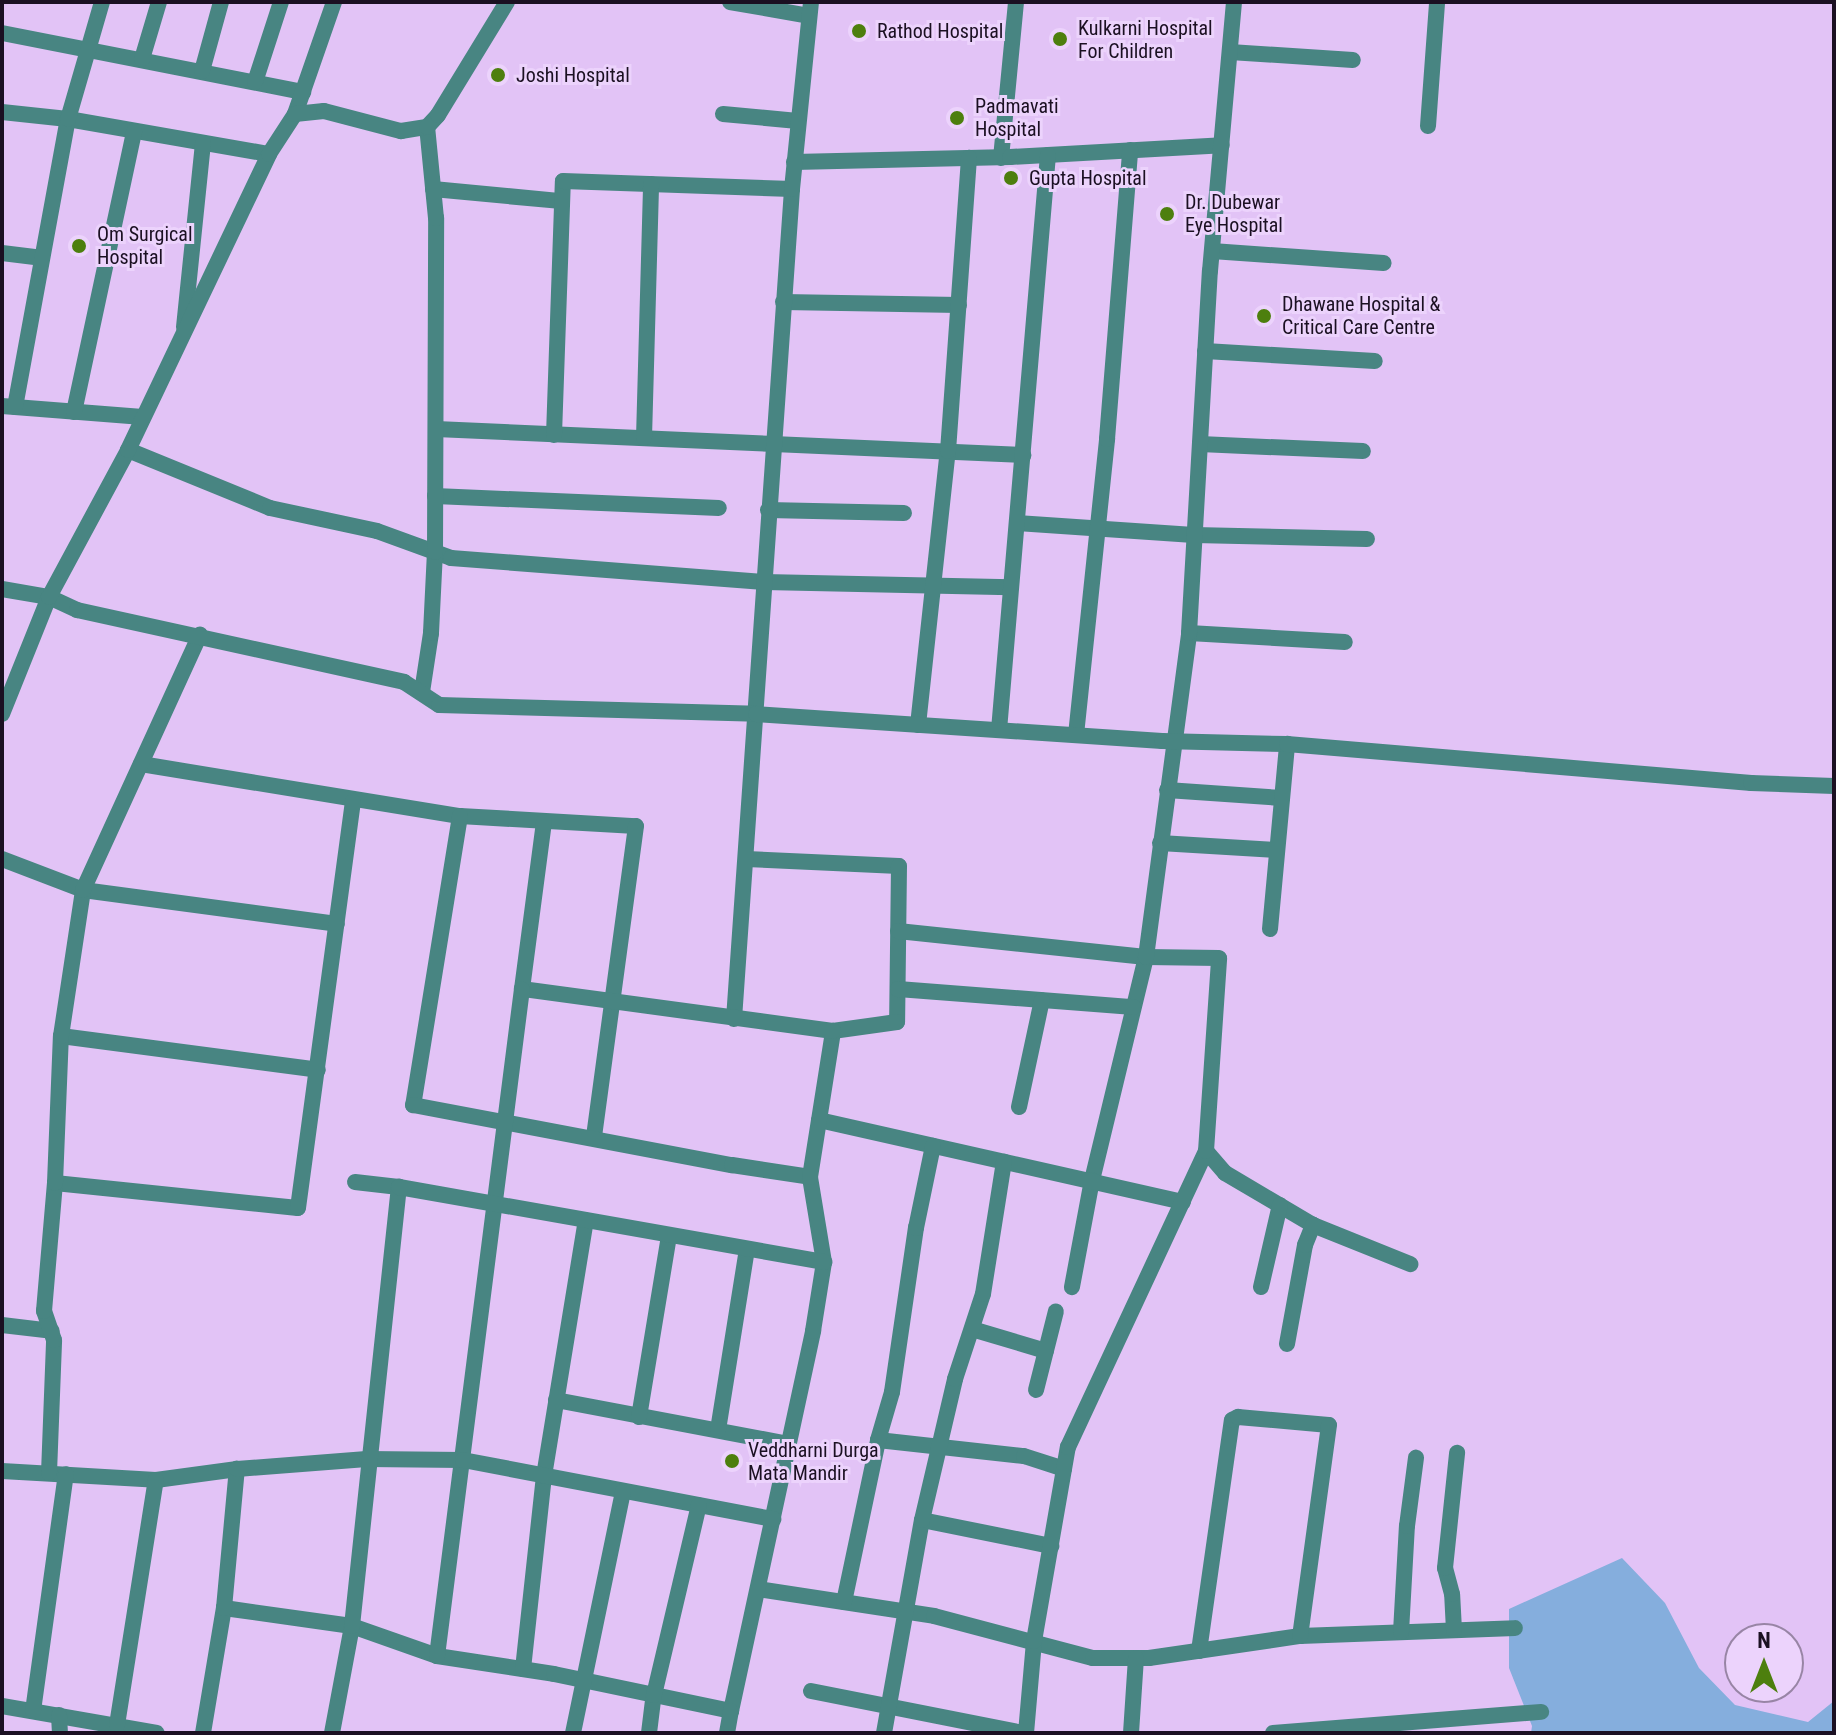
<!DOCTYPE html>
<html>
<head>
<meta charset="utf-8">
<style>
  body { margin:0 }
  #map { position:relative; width:1836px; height:1735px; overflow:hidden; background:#e2c3f6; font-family:"Roboto Condensed",sans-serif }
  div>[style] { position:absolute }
  .water>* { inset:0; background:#85aedd }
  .minor>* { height:16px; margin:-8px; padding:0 8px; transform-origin:8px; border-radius:8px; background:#488582 }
  .tertiary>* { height:16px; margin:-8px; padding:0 8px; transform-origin:8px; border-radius:8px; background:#488582 }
  .dots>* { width:22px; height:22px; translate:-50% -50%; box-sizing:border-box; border:4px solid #ecd3fc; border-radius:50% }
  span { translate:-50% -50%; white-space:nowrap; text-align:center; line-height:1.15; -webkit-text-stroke:6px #ecd3fc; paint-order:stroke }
  .poi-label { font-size:20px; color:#1b1022 }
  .left { translate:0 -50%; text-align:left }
  .frame { position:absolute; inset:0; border:4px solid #1b1022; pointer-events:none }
  .north { position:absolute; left:1724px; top:1623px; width:80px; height:80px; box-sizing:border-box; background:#ecd3fc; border:2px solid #9885a5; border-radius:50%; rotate:0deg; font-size:22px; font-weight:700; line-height:32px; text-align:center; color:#1b1022 }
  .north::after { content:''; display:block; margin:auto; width:28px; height:36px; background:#4d7f0e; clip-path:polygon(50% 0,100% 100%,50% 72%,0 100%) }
</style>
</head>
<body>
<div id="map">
  <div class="water">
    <div style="clip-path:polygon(1622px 1558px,1665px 1603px,1699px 1668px,1735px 1705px,1808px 1722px,1834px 1701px,1834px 1733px,1531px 1733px,1532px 1726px,1509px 1668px,1509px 1609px)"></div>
  </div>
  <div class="minor">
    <div style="left:730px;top:2px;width:80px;rotate:10deg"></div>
    <div style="left:2px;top:33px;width:307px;rotate:11.1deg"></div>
    <div style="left:1230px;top:52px;width:123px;rotate:3.7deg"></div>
    <div style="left:142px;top:59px;width:59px;rotate:-73.4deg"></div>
    <div style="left:202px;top:71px;width:72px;rotate:-74.6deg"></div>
    <div style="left:255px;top:82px;width:84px;rotate:-72deg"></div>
    <div style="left:2px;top:112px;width:66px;rotate:6.1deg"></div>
    <div style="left:68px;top:119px;width:204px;rotate:9.9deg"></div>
    <div style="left:295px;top:114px;width:119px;rotate:-70.8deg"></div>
    <div style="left:723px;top:114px;width:75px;rotate:5.3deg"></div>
    <div style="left:1428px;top:126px;width:124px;rotate:-85.8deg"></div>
    <div style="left:1001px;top:158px;width:157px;rotate:-84.5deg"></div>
    <div style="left:794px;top:162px;width:216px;rotate:-1.3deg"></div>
    <div style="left:1010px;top:157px;width:212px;rotate:-3.2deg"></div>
    <div style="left:433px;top:189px;width:129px;rotate:5.4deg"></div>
    <div style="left:1212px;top:251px;width:172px;rotate:4deg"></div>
    <div style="left:2px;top:253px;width:39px;rotate:7deg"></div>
    <div style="left:783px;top:302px;width:176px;rotate:1deg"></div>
    <div style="left:184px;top:327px;width:185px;rotate:-84.1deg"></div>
    <div style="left:1205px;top:351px;width:170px;rotate:3.4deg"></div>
    <div style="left:2px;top:406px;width:141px;rotate:4.5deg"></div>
    <div style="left:15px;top:407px;width:293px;rotate:-79.6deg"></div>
    <div style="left:68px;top:119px;width:122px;rotate:-73.8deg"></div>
    <div style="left:74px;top:412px;width:287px;rotate:-77.9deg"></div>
    <div style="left:436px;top:429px;width:588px;rotate:2.54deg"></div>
    <div style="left:554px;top:435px;width:254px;rotate:-88deg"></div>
    <div style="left:563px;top:181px;width:229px;rotate:2deg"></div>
    <div style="left:644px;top:438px;width:254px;rotate:-88.4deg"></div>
    <div style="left:1200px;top:444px;width:163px;rotate:2.5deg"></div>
    <div style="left:128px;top:450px;width:153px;rotate:22.2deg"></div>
    <div style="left:270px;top:508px;width:109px;rotate:12.1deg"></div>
    <div style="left:377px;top:531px;width:79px;rotate:20deg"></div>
    <div style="left:451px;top:558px;width:314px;rotate:4.4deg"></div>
    <div style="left:764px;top:582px;width:247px;rotate:1.2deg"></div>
    <div style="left:435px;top:496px;width:284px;rotate:2.4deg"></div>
    <div style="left:768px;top:510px;width:136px;rotate:1.3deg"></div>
    <div style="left:1017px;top:523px;width:177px;rotate:3.9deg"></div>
    <div style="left:1194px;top:535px;width:173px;rotate:1.3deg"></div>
    <div style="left:1189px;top:633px;width:156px;rotate:3.3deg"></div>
    <div style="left:422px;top:692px;width:60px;rotate:-81.3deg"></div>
    <div style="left:431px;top:633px;width:81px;rotate:-87.2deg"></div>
    <div style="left:435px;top:552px;width:334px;rotate:-89.8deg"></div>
    <div style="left:436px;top:218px;width:91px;rotate:-95.6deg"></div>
    <div style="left:918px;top:725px;width:276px;rotate:-83.8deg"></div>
    <div style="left:948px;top:451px;width:294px;rotate:-85.9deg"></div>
    <div style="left:999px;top:730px;width:577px;rotate:-85.13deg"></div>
    <div style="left:1076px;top:735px;width:298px;rotate:-84deg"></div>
    <div style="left:1107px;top:439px;width:290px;rotate:-85.4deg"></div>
    <div style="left:141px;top:764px;width:323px;rotate:9.3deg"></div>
    <div style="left:460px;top:816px;width:176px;rotate:3.3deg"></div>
    <div style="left:636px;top:826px;width:315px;rotate:97.7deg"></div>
    <div style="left:1167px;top:790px;width:115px;rotate:4deg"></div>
    <div style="left:460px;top:816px;width:293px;rotate:99.2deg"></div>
    <div style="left:413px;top:1105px;width:325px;rotate:10.7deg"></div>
    <div style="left:732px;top:1165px;width:79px;rotate:8.7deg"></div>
    <div style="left:1160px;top:843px;width:116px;rotate:3.5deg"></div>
    <div style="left:2px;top:859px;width:87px;rotate:20.9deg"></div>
    <div style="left:83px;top:890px;width:256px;rotate:7.6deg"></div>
    <div style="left:746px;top:859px;width:153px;rotate:2.6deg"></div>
    <div style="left:899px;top:866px;width:156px;rotate:90.7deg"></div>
    <div style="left:897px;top:1022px;width:65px;rotate:172deg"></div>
    <div style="left:1270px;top:929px;width:186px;rotate:-84.7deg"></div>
    <div style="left:898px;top:931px;width:249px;rotate:6deg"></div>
    <div style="left:1146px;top:957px;width:229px;rotate:103.6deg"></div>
    <div style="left:1092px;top:1180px;width:109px;rotate:100.6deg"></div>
    <div style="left:898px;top:989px;width:236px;rotate:4.4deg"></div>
    <div style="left:734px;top:1019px;width:832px;rotate:-86deg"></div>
    <div style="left:792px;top:189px;width:188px;rotate:-84.2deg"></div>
    <div style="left:61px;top:1036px;width:259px;rotate:7.5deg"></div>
    <div style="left:1019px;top:1107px;width:109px;rotate:-77.9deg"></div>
    <div style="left:819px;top:1120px;width:373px;rotate:12.7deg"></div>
    <div style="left:1206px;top:1151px;width:29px;rotate:49deg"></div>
    <div style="left:1225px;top:1173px;width:102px;rotate:30.6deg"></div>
    <div style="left:1313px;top:1225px;width:105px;rotate:21.9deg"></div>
    <div style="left:355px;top:1182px;width:44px;rotate:6.5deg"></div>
    <div style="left:55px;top:1183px;width:244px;rotate:5.9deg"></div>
    <div style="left:298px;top:1208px;width:410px;rotate:-82.3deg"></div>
    <div style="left:1261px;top:1287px;width:84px;rotate:-77deg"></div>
    <div style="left:2px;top:1325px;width:50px;rotate:6.8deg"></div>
    <div style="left:972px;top:1329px;width:77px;rotate:16.6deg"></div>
    <div style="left:1287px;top:1344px;width:101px;rotate:-79.7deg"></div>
    <div style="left:1305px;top:1245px;width:22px;rotate:-68deg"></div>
    <div style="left:1036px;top:1390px;width:81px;rotate:-75.8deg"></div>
    <div style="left:556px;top:1400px;width:237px;rotate:10.7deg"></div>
    <div style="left:639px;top:1417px;width:184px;rotate:-80.6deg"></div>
    <div style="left:718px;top:1430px;width:183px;rotate:-80.9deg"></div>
    <div style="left:878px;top:1440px;width:147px;rotate:6.3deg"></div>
    <div style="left:1024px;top:1456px;width:42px;rotate:18deg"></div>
    <div style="left:2px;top:1471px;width:154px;rotate:3.3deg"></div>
    <div style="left:156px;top:1480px;width:82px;rotate:-7.7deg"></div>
    <div style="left:49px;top:1473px;width:133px;rotate:-87.8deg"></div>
    <div style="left:54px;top:1340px;width:31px;rotate:-109deg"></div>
    <div style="left:44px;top:1311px;width:128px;rotate:-85.1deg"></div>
    <div style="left:55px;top:1183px;width:147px;rotate:-87.7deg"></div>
    <div style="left:61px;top:1036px;width:148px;rotate:-81.4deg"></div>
    <div style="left:83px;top:890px;width:281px;rotate:-65.4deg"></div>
    <div style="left:922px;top:1520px;width:132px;rotate:11.4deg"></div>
    <div style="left:758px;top:1589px;width:178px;rotate:8.7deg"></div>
    <div style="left:934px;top:1616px;width:164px;rotate:14.8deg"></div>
    <div style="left:1093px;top:1658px;width:56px"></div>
    <div style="left:1149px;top:1658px;width:153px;rotate:-8.3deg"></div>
    <div style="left:1300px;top:1636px;width:215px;rotate:-2.1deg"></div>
    <div style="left:844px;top:1602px;width:166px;rotate:-78.1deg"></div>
    <div style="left:878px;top:1440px;width:50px;rotate:-73.7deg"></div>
    <div style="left:892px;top:1392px;width:166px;rotate:-81.7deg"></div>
    <div style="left:916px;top:1228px;width:84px;rotate:-78.3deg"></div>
    <div style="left:224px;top:1608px;width:129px;rotate:8deg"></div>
    <div style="left:352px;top:1626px;width:90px;rotate:19.4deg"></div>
    <div style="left:437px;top:1656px;width:118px;rotate:8.7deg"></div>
    <div style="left:554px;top:1674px;width:181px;rotate:11.8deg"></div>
    <div style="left:731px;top:1711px;width:389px;rotate:-77.8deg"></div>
    <div style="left:813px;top:1331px;width:70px;rotate:-80.9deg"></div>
    <div style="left:824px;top:1262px;width:86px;rotate:-99.4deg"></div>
    <div style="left:810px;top:1177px;width:148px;rotate:-81deg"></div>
    <div style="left:833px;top:1031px;width:314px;rotate:-172.3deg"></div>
    <div style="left:522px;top:989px;width:169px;rotate:-82.5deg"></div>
    <div style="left:1454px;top:1630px;width:36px;rotate:-93deg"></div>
    <div style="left:1452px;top:1594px;width:27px;rotate:-105deg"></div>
    <div style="left:1445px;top:1568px;width:116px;rotate:-84deg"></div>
    <div style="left:1401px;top:1632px;width:106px;rotate:-86.8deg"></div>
    <div style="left:1407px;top:1526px;width:69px;rotate:-82.5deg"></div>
    <div style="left:1199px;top:1651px;width:233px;rotate:-81.9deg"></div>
    <div style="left:1232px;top:1420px;width:7px;rotate:-27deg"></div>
    <div style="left:1238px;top:1417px;width:91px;rotate:5deg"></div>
    <div style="left:1329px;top:1425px;width:213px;rotate:97.8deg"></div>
    <div style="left:437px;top:1656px;width:672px;rotate:-82.74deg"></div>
    <div style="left:523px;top:1669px;width:194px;rotate:-83.8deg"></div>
    <div style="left:544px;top:1476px;width:259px;rotate:-80.7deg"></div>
    <div style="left:811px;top:1691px;width:217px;rotate:11.2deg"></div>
    <div style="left:2px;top:1706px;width:157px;rotate:9.9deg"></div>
    <div style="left:33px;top:1711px;width:239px;rotate:-82.1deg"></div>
    <div style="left:59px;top:1715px;width:18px;rotate:87deg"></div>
    <div style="left:117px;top:1725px;width:248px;rotate:-81deg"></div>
    <div style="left:203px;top:1733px;width:127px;rotate:-80.5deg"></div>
    <div style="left:224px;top:1608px;width:140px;rotate:-84.7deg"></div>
    <div style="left:237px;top:1469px;width:130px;rotate:-4.4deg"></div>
    <div style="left:367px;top:1459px;width:96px;rotate:0.6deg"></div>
    <div style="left:463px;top:1460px;width:316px;rotate:10.8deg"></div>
    <div style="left:332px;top:1733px;width:109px;rotate:-79.4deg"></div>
    <div style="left:352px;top:1626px;width:442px;rotate:-83.9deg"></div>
    <div style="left:399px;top:1187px;width:432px;rotate:10deg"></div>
    <div style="left:573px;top:1733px;width:247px;rotate:-78.3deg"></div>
    <div style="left:649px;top:1733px;width:38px;rotate:-83deg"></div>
    <div style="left:654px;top:1695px;width:195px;rotate:-76.7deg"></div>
    <div style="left:727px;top:1733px;width:22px;rotate:-80deg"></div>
    <div style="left:884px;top:1733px;width:216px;rotate:-79.9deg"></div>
    <div style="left:922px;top:1520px;width:145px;rotate:-76.8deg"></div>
    <div style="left:955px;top:1379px;width:89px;rotate:-71.8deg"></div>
    <div style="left:983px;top:1294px;width:134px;rotate:-81deg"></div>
    <div style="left:1026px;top:1733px;width:92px;rotate:-85deg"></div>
    <div style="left:1034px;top:1641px;width:197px;rotate:-80.1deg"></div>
    <div style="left:1068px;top:1447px;width:327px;rotate:-65deg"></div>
    <div style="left:1206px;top:1151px;width:193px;rotate:-86.1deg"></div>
    <div style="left:1219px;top:958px;width:73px;rotate:-179.2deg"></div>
    <div style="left:1146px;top:957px;width:327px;rotate:-82.4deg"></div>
    <div style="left:1189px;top:633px;width:363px;rotate:-86.7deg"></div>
    <div style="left:1210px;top:271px;width:270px;rotate:-84.9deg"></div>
    <div style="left:1131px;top:1733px;width:75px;rotate:-86.2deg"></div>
    <div style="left:1273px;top:1733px;width:269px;rotate:-4.5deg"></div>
  </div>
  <div class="tertiary">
    <div style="left:2px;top:589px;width:48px;rotate:9.7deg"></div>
    <div style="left:49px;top:597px;width:31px;rotate:25deg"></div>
    <div style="left:77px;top:610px;width:335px;rotate:12.4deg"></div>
    <div style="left:404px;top:682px;width:42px;rotate:33.3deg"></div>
    <div style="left:439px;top:705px;width:317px;rotate:1.6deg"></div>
    <div style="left:756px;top:714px;width:407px;rotate:3.8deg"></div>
    <div style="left:1162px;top:741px;width:125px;rotate:1.4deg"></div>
    <div style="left:1287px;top:744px;width:466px;rotate:4.8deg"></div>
    <div style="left:1751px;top:783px;width:83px;rotate:2.1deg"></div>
    <div style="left:2px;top:714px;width:126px;rotate:-68.1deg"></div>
    <div style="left:49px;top:597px;width:167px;rotate:-61.7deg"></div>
    <div style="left:128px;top:450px;width:328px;rotate:-64.5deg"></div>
    <div style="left:269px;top:154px;width:48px;rotate:-57deg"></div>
    <div style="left:295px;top:114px;width:29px;rotate:-6deg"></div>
    <div style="left:324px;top:111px;width:80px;rotate:14.6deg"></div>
    <div style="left:401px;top:131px;width:26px;rotate:-9deg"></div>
    <div style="left:427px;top:127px;width:16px;rotate:-47deg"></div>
    <div style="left:438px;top:115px;width:132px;rotate:-58.6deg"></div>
  </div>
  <div class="dots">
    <div style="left:859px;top:31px;background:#4d7f0e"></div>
    <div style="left:1060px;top:39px;background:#4d7f0e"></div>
    <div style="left:498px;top:75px;background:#4d7f0e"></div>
    <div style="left:957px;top:118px;background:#4d7f0e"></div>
    <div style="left:1011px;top:178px;background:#4d7f0e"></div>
    <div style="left:1167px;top:214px;background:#4d7f0e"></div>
    <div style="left:79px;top:246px;background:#4d7f0e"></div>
    <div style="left:1264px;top:316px;background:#4d7f0e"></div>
    <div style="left:732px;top:1461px;background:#4d7f0e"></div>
  </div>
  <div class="poi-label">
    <span class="left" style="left:1078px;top:40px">Kulkarni Hospital<br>For Children</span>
    <span class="left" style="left:877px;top:31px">Rathod Hospital</span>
    <span class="left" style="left:516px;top:75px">Joshi Hospital</span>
    <span class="left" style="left:975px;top:118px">Padmavati<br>Hospital</span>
    <span class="left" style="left:1029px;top:178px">Gupta Hospital</span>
    <span class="left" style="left:1185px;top:214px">Dr. Dubewar<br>Eye Hospital</span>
    <span class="left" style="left:97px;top:246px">Om Surgical<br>Hospital</span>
    <span class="left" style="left:1282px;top:316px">Dhawane Hospital &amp;<br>Critical Care Centre</span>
    <span class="left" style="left:748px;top:1462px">Veddharni Durga<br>Mata Mandir</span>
  </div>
  <div class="frame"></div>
  <div class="north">N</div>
</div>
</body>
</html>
